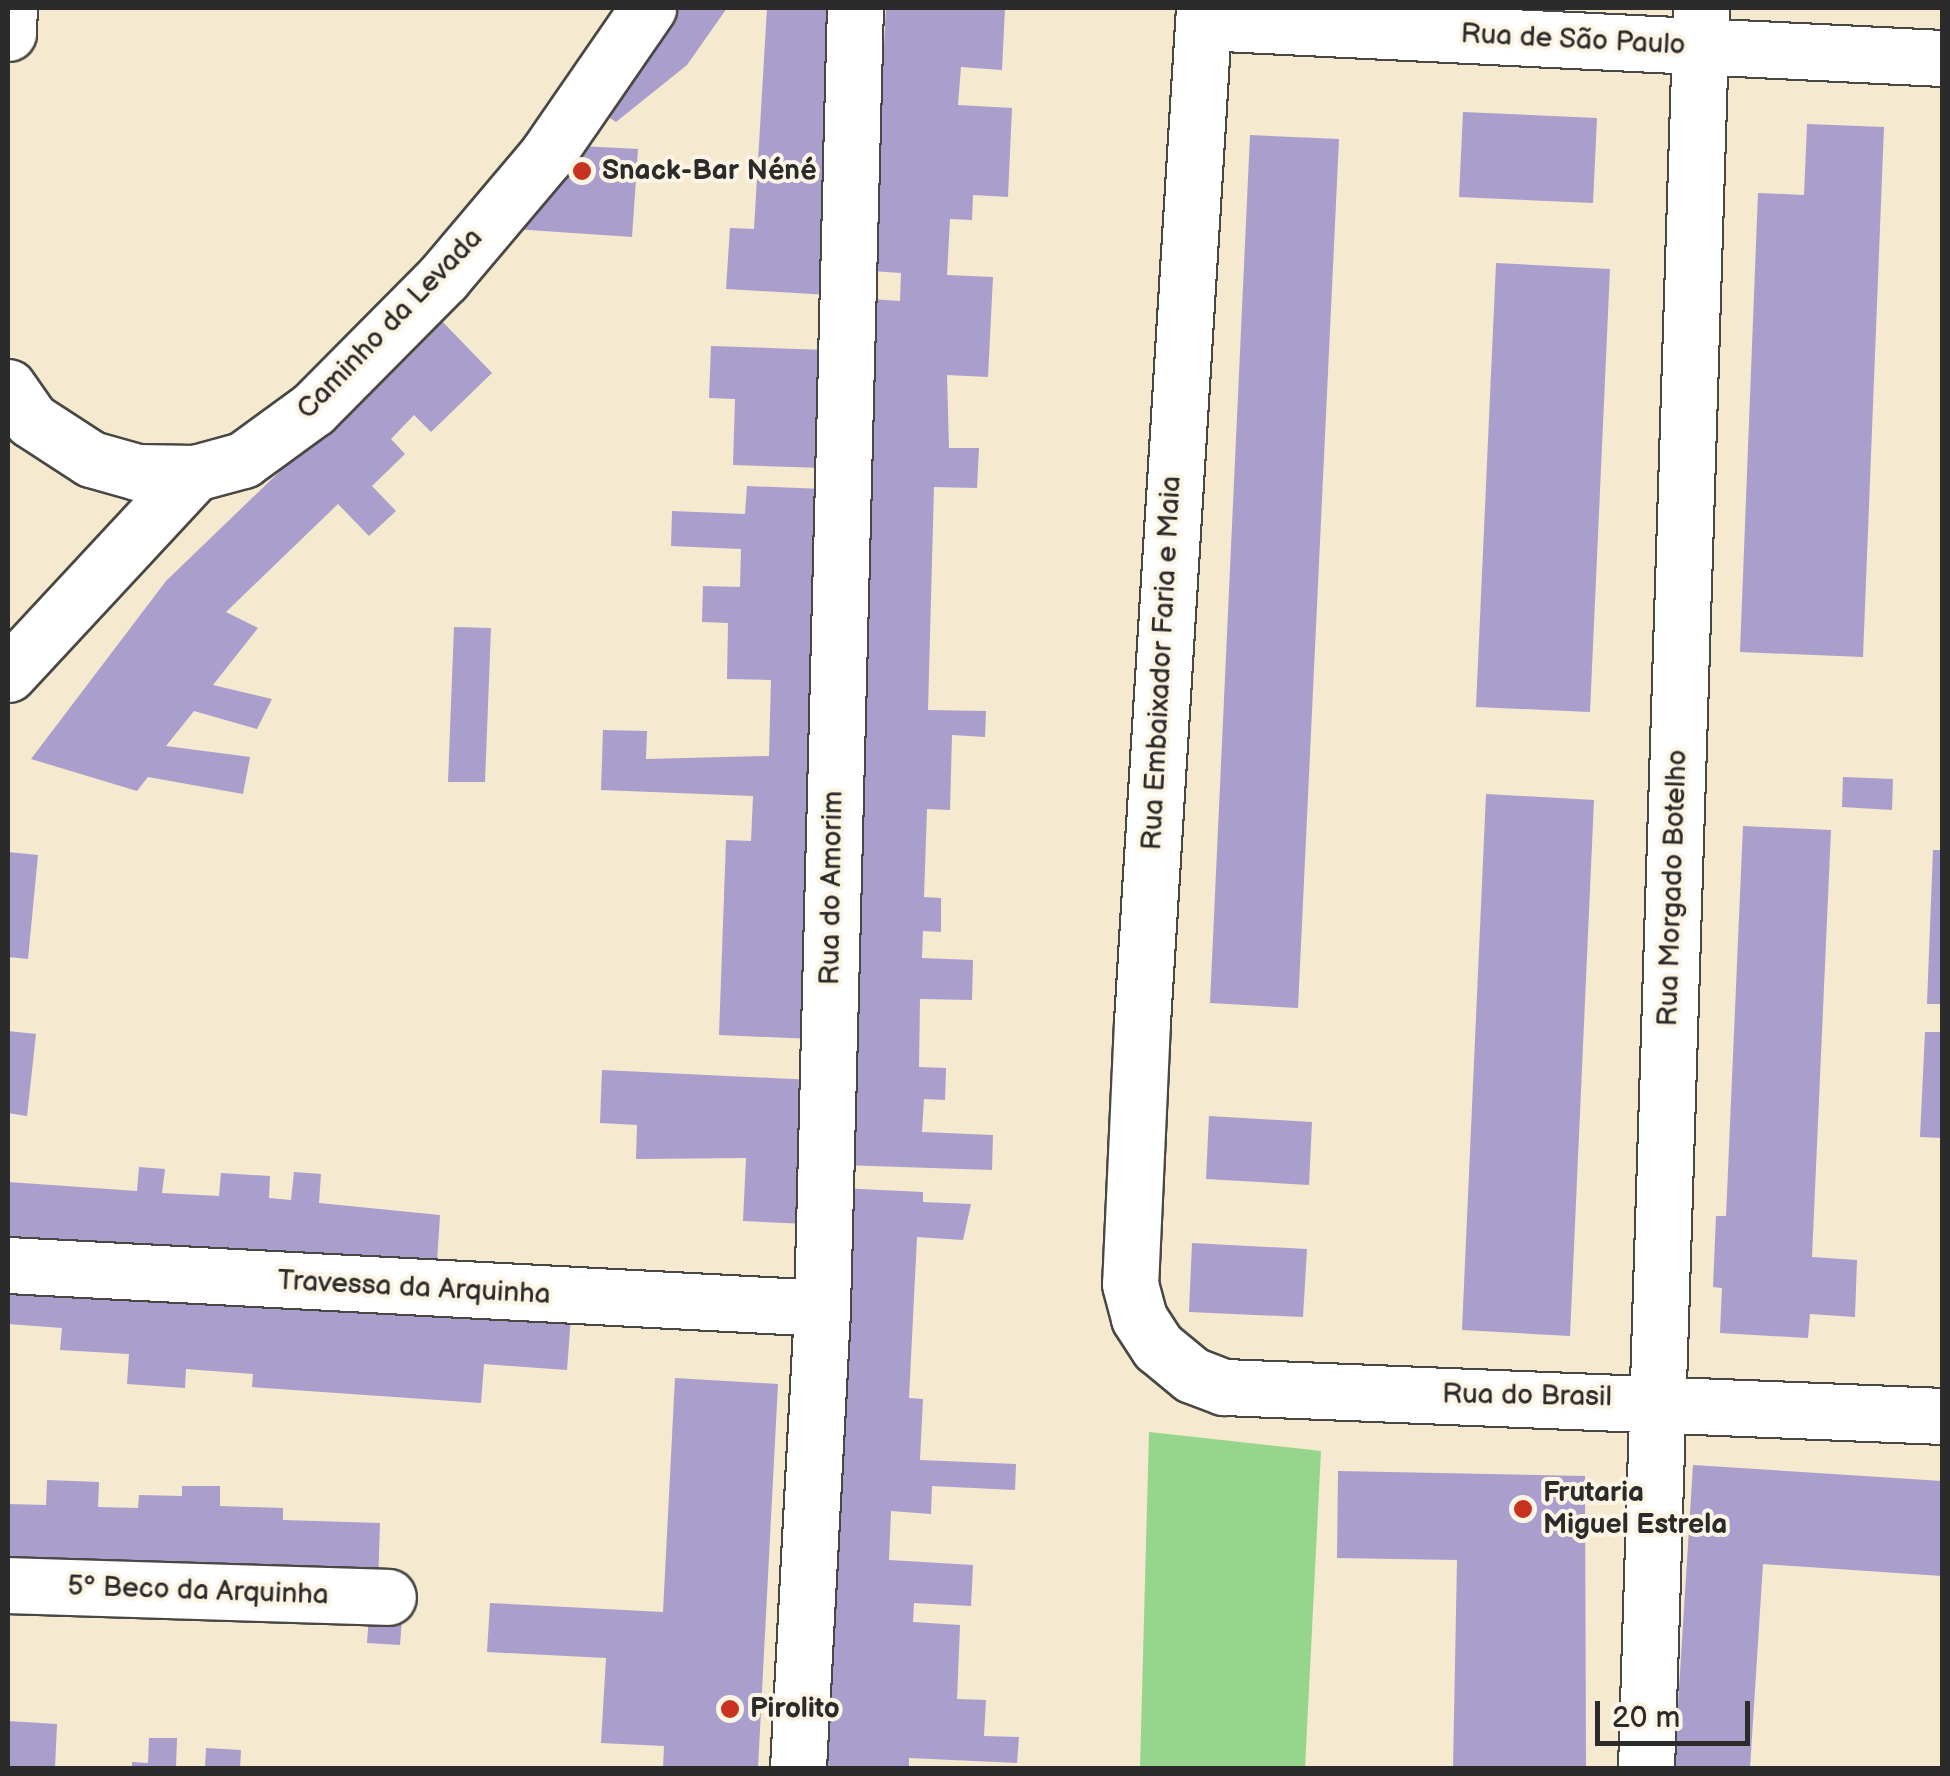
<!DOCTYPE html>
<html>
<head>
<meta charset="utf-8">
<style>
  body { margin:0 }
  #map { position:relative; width:1950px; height:1776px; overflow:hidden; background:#f5e9d0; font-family:"Balsamiq Sans",sans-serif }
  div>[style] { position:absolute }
  .green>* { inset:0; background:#95d68c }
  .building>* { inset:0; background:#aa9ecd }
  .roads { filter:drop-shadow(2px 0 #494844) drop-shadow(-2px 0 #494844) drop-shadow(0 2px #494844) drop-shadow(0 -2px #494844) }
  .minor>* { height:55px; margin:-27.5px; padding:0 27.5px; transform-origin:27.5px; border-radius:27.5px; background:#fff }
  .dots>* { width:28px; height:28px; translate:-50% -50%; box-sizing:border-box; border:5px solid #fcf5e5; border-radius:50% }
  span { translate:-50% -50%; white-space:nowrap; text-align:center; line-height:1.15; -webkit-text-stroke:8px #fcf5e5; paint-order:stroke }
  .street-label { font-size:28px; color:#2b2b2b }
  .poi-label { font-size:28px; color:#2b2b2b; font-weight:700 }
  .left { translate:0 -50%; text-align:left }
  .frame { position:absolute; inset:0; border:10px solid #2b2b2b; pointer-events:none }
  .scale { position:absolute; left:1595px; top:1701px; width:155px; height:45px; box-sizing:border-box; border:5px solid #2b2b2b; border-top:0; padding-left:12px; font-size:30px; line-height:35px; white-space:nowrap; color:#2b2b2b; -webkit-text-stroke:8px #fcf5e5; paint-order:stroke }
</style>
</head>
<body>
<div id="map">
  <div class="green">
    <div style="clip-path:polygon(1149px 1432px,1321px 1451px,1305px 1768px,1140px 1768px)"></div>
  </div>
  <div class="building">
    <div style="clip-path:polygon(676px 8px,727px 8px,687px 65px,616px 122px,604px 114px)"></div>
    <div style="clip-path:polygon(767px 8px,846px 8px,829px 295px,726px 289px,730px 228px,754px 229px)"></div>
    <div style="clip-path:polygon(886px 8px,1005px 8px,1002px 70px,961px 67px,958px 105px,1012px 108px,1008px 197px,973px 195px,972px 220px,950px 219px,947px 275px,993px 277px,988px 377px,947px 375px,949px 448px,979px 448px,977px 488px,934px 487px,928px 710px,986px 711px,985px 737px,952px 735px,950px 810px,927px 809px,924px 897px,941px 898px,941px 932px,923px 931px,922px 958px,973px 960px,972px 1000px,920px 999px,919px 1067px,946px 1068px,945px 1100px,924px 1099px,922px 1132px,993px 1135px,992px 1170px,841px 1165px,871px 299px,900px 301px,901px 273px,872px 271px)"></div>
    <div style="clip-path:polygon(1463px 112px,1597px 118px,1593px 203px,1459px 197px)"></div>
    <div style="clip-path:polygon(1807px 124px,1884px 127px,1863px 657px,1740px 652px,1758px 193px,1804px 195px)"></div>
    <div style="clip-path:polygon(1250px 135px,1339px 139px,1298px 1008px,1210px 1003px)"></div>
    <div style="clip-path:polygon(580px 146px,638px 149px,632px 237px,514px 229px)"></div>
    <div style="clip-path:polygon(1496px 263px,1610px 269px,1590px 712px,1476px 707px)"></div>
    <div style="clip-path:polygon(439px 318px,492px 373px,431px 432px,414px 415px,391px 439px,405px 454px,372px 486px,396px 511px,369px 536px,338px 504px,226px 612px,258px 628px,213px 685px,272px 699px,257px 729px,194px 711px,166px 746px,250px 757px,243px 794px,148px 777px,137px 791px,31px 759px,166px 581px)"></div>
    <div style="clip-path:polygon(711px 346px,827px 350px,823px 468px,733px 465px,735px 399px,709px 398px)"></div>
    <div style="clip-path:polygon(747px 486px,823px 489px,813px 1039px,719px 1035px,726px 840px,751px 841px,753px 796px,601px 790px,603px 730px,647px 731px,646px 759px,769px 756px,771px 680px,727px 679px,728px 623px,702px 622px,703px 586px,740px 587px,741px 549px,671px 546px,672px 511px,745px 514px)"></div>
    <div style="clip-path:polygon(454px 627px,491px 628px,485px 782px,448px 782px)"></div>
    <div style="clip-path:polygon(1843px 777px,1893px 779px,1892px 810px,1842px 807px)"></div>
    <div style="clip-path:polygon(1486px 794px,1594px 800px,1570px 1336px,1462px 1330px)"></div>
    <div style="clip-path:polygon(1743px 826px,1831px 830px,1812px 1257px,1857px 1260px,1855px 1317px,1810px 1314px,1808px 1338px,1720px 1333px,1722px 1288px,1713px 1287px,1716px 1216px,1726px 1216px)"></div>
    <div style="clip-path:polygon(1933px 850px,1942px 850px,1942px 1004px,1927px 1004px)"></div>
    <div style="clip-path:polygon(8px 852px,38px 855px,28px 959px,8px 957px)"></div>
    <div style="clip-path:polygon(8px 1031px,36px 1034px,27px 1116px,8px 1113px)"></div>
    <div style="clip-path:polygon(1925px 1032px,1942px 1032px,1942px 1138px,1920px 1137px)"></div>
    <div style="clip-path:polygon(602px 1070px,814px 1080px,808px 1224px,743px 1221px,746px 1158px,636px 1159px,637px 1125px,600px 1123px)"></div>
    <div style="clip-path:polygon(1209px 1116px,1312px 1122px,1309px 1185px,1206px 1179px)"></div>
    <div style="clip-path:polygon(139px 1167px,165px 1169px,162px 1193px,219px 1196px,221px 1173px,270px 1176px,269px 1198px,291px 1200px,294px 1172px,321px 1174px,319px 1203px,440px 1215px,436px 1278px,8px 1250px,8px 1182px,137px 1191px)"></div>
    <div style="clip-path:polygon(839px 1188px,923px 1192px,923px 1202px,971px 1204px,963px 1240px,917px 1237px,909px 1398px,923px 1399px,920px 1460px,1016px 1464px,1015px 1490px,932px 1486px,931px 1514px,891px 1511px,889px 1560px,973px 1565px,971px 1606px,914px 1603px,913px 1622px,960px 1625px,957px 1699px,986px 1700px,984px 1736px,1019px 1737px,1017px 1763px,909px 1758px,909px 1768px,819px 1768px)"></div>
    <div style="clip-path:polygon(1192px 1243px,1307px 1249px,1303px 1317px,1189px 1312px)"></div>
    <div style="clip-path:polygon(8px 1278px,571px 1316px,567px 1370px,484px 1364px,481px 1403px,252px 1387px,253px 1374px,186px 1369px,185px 1388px,127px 1384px,129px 1354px,60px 1350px,62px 1328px,8px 1324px)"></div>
    <div style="clip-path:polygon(675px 1378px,778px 1384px,758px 1768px,663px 1768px,664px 1746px,601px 1743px,606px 1658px,487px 1652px,490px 1603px,663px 1612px)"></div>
    <div style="clip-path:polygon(1693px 1465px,1942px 1481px,1942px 1576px,1763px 1564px,1750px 1768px,1674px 1768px)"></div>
    <div style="clip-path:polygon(1338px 1471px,1585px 1476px,1586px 1768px,1453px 1768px,1457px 1560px,1337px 1558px)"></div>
    <div style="clip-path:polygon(47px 1480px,99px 1482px,98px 1507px,138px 1508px,139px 1495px,182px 1496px,182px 1486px,220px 1486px,220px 1506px,283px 1508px,283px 1520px,380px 1523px,378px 1586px,8px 1575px,8px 1504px,46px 1505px)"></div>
    <div style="clip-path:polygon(370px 1602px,403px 1605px,400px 1645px,367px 1643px)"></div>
    <div style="clip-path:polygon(8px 1721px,57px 1724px,55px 1768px,8px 1768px)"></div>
    <div style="clip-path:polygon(149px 1738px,177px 1738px,176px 1768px,132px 1768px,132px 1762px,148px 1763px)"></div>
    <div style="clip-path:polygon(206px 1748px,241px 1750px,240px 1768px,205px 1768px)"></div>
  </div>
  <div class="roads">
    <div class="minor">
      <div style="left:1204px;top:8px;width:1016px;rotate:93.5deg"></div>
      <div style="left:1142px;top:1022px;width:262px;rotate:92.6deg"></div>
      <div style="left:1130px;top:1284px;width:35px;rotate:75deg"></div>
      <div style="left:1139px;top:1318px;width:35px;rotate:57deg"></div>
      <div style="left:1158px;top:1347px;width:44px;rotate:39.5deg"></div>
      <div style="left:1192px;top:1375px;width:34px;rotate:21deg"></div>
      <div style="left:1224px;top:1387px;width:719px;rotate:2.31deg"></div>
      <div style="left:1203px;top:22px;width:740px;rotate:2.79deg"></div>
      <div style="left:8px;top:33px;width:25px;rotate:-88deg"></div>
      <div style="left:8px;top:387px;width:40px;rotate:55.1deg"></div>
      <div style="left:31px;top:420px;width:72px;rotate:33deg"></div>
      <div style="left:91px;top:459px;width:48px;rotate:15.8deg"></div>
      <div style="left:137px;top:472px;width:58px;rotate:1deg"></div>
      <div style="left:195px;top:473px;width:50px;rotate:-15.2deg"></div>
      <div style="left:243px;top:460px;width:87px;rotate:-36.1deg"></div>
      <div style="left:313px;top:409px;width:185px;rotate:-45.2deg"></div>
      <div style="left:443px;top:278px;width:160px;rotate:-49.8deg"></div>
      <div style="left:546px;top:156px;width:180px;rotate:-55.4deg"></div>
      <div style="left:8px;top:674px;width:275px;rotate:-47.1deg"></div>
      <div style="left:8px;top:1265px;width:815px;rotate:3.02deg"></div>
      <div style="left:8px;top:1585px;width:380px;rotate:1.8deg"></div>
      <div style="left:798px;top:1768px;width:461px;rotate:-87deg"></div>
      <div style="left:822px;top:1308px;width:1300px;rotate:-88.55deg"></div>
      <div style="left:1646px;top:1768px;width:1761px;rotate:-88.21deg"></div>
    </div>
  </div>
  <div class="dots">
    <div style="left:582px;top:171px;background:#c8321e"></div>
    <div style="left:1523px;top:1509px;background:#c8321e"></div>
    <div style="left:730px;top:1709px;background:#c8321e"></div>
  </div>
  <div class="street-label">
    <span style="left:1573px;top:40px;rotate:3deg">Rua de São Paulo</span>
    <span style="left:390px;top:324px;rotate:-46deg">Caminho da Levada</span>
    <span style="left:1162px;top:663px;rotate:-87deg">Rua Embaixador Faria e Maia</span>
    <span style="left:832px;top:888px;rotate:-89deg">Rua do Amorim</span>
    <span style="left:1673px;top:888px;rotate:-88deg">Rua Morgado Botelho</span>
    <span style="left:414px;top:1288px;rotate:3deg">Travessa da Arquinha</span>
    <span style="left:1527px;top:1396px;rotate:1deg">Rua do Brasil</span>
    <span style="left:198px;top:1591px;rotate:2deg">5º Beco da Arquinha</span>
  </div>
  <div class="poi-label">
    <span class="left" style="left:602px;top:171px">Snack-Bar Néné</span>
    <span class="left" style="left:1543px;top:1509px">Frutaria<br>Miguel Estrela</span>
    <span class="left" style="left:750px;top:1709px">Pirolito</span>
  </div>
  <div class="frame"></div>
  <div class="scale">20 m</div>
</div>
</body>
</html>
